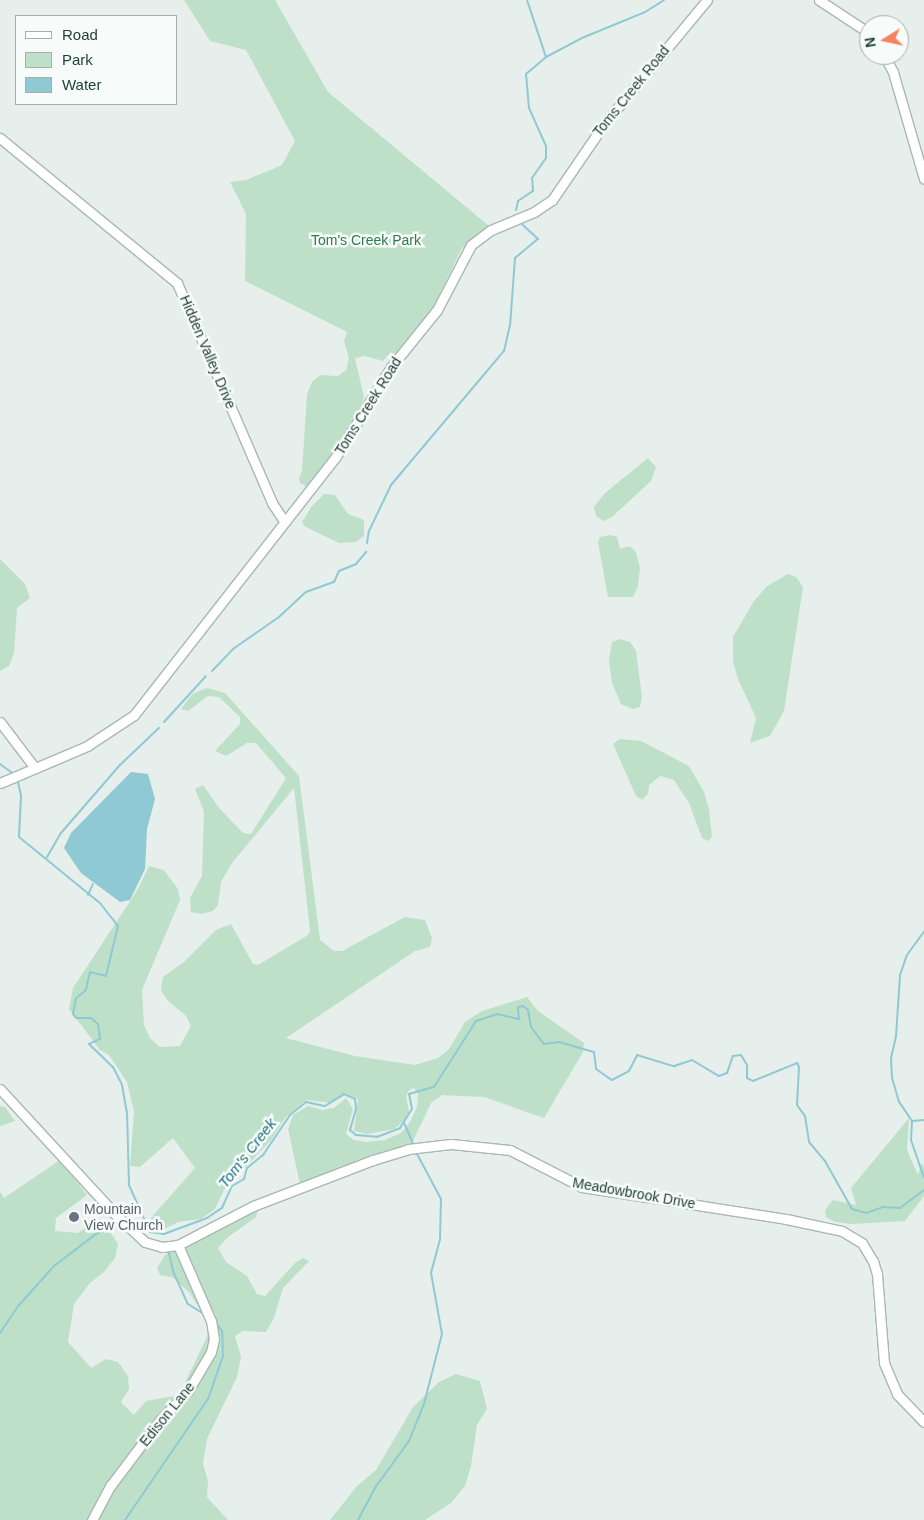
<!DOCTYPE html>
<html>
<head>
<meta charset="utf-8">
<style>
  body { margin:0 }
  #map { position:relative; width:924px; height:1520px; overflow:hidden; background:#e6efeb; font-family:Helvetica,sans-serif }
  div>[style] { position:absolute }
  .green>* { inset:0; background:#bfe0c8 }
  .water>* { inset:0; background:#8ec9d4 }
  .stream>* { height:2px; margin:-1px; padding:0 1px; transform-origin:1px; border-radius:1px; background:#8ec9d4 }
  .roads { filter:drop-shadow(1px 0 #a8b8b2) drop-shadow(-1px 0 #a8b8b2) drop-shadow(0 1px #a8b8b2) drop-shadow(0 -1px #a8b8b2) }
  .minor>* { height:9px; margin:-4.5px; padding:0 4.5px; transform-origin:4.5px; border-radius:4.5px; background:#fff }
  .dots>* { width:14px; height:14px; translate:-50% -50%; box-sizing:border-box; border:2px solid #f7fbf9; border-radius:50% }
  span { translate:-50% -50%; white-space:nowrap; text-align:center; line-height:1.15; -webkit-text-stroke:5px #f7fbf9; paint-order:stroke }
  .street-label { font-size:14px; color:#24423a }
  .park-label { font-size:14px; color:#2d7a4b }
  .worship-label { font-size:14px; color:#5b616d }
  .left { translate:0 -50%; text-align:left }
  .water-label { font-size:15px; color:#1c6f80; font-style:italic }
  .legend { position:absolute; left:15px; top:15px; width:162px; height:90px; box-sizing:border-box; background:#f7fbf9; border:1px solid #a3b1ad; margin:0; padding:6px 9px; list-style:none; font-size:15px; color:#24423a }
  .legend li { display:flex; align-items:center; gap:10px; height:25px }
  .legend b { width:25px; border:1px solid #a3b1ad }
  .north { position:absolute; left:859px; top:15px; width:50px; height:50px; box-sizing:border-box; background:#f7fbf9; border:1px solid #a3b1ad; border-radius:50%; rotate:260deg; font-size:14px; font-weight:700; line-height:20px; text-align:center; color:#24423a }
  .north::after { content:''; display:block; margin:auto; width:18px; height:22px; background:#f4845f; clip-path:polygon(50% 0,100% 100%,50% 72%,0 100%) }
</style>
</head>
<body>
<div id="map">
  <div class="green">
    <div style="clip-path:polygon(184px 0,275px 0,328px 92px,489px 226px,462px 248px,431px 312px,394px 355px,390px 353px,383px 361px,365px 356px,355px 358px,364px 397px,361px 408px,343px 441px,316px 477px,306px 486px,300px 483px,299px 478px,302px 471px,307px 394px,312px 382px,320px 375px,338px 376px,346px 370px,349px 358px,344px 341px,347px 332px,245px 281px,246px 214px,230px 182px,246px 180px,282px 165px,295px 141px,246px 50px,210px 41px)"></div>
    <div style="clip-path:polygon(648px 458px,656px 467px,651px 481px,612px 517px,604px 521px,596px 516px,594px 507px,605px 493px)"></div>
    <div style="clip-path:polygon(324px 494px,335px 495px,348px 514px,364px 520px,364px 536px,356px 542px,339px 543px,304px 526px,302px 522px,312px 506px)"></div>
    <div style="clip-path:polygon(610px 535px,617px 537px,620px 549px,630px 546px,636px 552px,640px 568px,638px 586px,633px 597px,608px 597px,598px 542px,600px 537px)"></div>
    <div style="clip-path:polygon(0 559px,25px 584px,30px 598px,17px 608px,14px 653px,9px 666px,0 671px)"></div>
    <div style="clip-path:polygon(788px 574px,796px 577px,803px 587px,784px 711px,770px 736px,750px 743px,756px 718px,738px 679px,733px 661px,733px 637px,754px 601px,767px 586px)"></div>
    <div style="clip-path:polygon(620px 639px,630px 642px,636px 651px,642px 697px,640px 707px,633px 709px,621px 704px,612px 683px,609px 661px,612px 642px)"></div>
    <div style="clip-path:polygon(207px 688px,225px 693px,299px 776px,320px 940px,334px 951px,342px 951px,405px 917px,425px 920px,432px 938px,430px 947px,415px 951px,286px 1038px,355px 1056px,415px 1065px,438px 1058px,449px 1049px,465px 1022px,482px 1011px,527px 997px,538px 1011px,584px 1043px,583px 1052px,544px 1118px,484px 1097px,442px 1095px,431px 1103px,412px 1143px,300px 1184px,288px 1129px,293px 1115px,308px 1106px,323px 1110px,334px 1108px,346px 1098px,353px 1109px,346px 1134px,354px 1140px,365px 1142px,385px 1140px,401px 1133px,410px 1122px,417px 1107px,418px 1094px,414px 1088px,409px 1090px,406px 1097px,409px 1111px,404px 1121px,394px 1129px,367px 1134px,354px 1131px,358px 1099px,345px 1093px,332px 1103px,306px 1100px,286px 1117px,271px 1140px,224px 1190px,215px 1209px,201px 1219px,178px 1222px,160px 1231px,155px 1229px,150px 1219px,195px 1168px,173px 1138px,140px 1167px,130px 1166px,134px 1111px,127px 1082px,109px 1055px,100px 1050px,69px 1009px,73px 988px,138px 889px,149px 866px,164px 870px,178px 889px,180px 900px,142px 990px,144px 1025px,150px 1038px,160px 1047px,180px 1046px,191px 1026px,186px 1016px,167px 1000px,161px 990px,163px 977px,184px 962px,216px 930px,231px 924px,253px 964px,258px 965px,308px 935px,310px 931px,294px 788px,232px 863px,221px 882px,218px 905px,213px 911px,202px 914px,191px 912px,190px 898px,202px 876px,204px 812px,195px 789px,203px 785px,220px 809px,243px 833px,251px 834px,286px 778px,256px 743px,247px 743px,226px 756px,215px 751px,240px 724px,240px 717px,219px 697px,208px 696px,188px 711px,181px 709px,192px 694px)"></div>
    <div style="clip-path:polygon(620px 739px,641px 741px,689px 766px,704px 792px,709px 809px,712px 837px,708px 841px,702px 838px,689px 803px,674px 780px,660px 776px,649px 785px,648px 794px,642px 800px,636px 796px,613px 744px)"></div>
    <div style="clip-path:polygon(0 1106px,5px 1107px,15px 1121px,0 1126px)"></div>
    <div style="clip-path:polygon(909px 1118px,907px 1150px,918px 1175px,922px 1163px,924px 1167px,924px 1196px,905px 1221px,852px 1224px,835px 1222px,826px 1217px,825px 1210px,833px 1200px,856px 1205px,851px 1188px)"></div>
    <div style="clip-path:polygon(60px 1160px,87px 1195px,56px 1218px,55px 1231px,78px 1233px,92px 1223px,103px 1221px,118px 1244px,115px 1258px,104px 1272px,90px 1283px,74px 1304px,68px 1342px,91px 1368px,106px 1359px,118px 1362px,128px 1376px,129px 1389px,121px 1402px,134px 1415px,146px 1401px,179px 1395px,207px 1337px,208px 1323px,190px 1293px,172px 1277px,160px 1275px,157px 1268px,165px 1255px,259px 1207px,256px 1217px,228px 1237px,218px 1248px,226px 1262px,247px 1276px,257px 1294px,265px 1296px,296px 1262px,303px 1258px,309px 1261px,283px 1288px,274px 1318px,266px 1332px,243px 1331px,235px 1336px,241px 1357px,237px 1377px,207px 1439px,203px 1464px,208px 1481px,207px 1497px,228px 1520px,0 1520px,0 1192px,4px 1198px)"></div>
    <div style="clip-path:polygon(456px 1374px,480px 1381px,487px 1409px,477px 1425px,471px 1466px,465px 1486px,451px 1503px,425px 1520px,330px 1520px,357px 1486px,376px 1470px,413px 1407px,439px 1382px)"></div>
  </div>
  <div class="water">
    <div style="clip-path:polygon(131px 772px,148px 774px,155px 799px,147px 829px,145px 869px,130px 900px,120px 902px,81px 873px,64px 848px,71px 833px)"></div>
  </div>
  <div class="stream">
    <div style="left:527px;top:0;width:60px;rotate:71.6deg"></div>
    <div style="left:516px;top:210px;width:9px;rotate:-77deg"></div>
    <div style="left:518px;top:201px;width:18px;rotate:-34deg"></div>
    <div style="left:533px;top:191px;width:13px;rotate:-94deg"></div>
    <div style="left:532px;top:178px;width:24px;rotate:-55deg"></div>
    <div style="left:546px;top:158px;width:12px;rotate:-90deg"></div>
    <div style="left:546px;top:146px;width:42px;rotate:-114.1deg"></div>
    <div style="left:529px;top:108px;width:34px;rotate:-95deg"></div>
    <div style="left:526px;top:74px;width:26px;rotate:-40deg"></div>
    <div style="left:546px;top:57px;width:41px;rotate:-27.8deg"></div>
    <div style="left:582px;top:38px;width:68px;rotate:-22.4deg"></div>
    <div style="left:645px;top:12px;width:22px;rotate:-32deg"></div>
    <div style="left:367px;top:543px;width:12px;rotate:-81deg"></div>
    <div style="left:369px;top:531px;width:51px;rotate:-64.4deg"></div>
    <div style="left:391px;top:485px;width:175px;rotate:-49.9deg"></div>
    <div style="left:504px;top:351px;width:26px;rotate:-77deg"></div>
    <div style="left:510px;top:326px;width:68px;rotate:-85.8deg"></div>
    <div style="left:515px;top:258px;width:30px;rotate:-40deg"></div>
    <div style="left:538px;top:239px;width:21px;rotate:-137deg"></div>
    <div style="left:212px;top:671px;width:30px;rotate:-46deg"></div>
    <div style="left:233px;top:649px;width:56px;rotate:-34.8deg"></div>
    <div style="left:279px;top:617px;width:37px;rotate:-43deg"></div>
    <div style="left:306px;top:592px;width:30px;rotate:-20deg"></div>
    <div style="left:334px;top:582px;width:12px;rotate:-66deg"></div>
    <div style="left:339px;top:571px;width:18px;rotate:-22deg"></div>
    <div style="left:356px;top:564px;width:16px;rotate:-50deg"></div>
    <div style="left:164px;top:722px;width:62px;rotate:-47.6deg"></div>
    <div style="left:0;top:764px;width:17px;rotate:36deg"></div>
    <div style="left:17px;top:778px;width:18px;rotate:77deg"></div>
    <div style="left:21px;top:796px;width:41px;rotate:92.8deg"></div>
    <div style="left:19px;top:837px;width:104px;rotate:39.2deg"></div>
    <div style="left:100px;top:903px;width:29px;rotate:52deg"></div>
    <div style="left:118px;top:926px;width:51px;rotate:103.5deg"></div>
    <div style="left:106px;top:976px;width:16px;rotate:-166deg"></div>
    <div style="left:90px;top:972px;width:18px;rotate:103deg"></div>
    <div style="left:86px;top:990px;width:13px;rotate:141deg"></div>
    <div style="left:76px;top:998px;width:16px;rotate:101deg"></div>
    <div style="left:73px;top:1014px;width:5px;rotate:53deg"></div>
    <div style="left:76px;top:1018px;width:15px"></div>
    <div style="left:91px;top:1018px;width:9px;rotate:41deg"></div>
    <div style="left:98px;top:1024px;width:15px;rotate:82deg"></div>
    <div style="left:100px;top:1039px;width:12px;rotate:156deg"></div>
    <div style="left:89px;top:1044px;width:33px;rotate:44deg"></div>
    <div style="left:113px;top:1067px;width:20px;rotate:63deg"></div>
    <div style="left:122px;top:1085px;width:27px;rotate:80deg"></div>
    <div style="left:127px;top:1112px;width:73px;rotate:88.4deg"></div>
    <div style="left:129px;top:1185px;width:51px;rotate:65.9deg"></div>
    <div style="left:150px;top:1232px;width:14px;rotate:8deg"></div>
    <div style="left:164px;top:1234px;width:46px;rotate:-20.4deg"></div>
    <div style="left:207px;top:1218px;width:18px;rotate:-34deg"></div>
    <div style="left:222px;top:1208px;width:24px;rotate:-66deg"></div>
    <div style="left:232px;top:1186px;width:14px;rotate:-30deg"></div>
    <div style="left:244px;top:1179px;width:11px;rotate:-75deg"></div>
    <div style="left:247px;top:1168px;width:21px;rotate:-39deg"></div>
    <div style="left:263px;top:1155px;width:48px;rotate:-56deg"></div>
    <div style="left:290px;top:1115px;width:21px;rotate:-39deg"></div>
    <div style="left:306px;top:1102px;width:19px;rotate:12deg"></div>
    <div style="left:325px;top:1106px;width:22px;rotate:-32deg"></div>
    <div style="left:344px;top:1094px;width:12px;rotate:24deg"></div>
    <div style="left:355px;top:1099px;width:10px;rotate:84deg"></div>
    <div style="left:356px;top:1109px;width:22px;rotate:106deg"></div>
    <div style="left:350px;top:1130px;width:8px;rotate:40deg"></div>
    <div style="left:356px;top:1135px;width:21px;rotate:5deg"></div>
    <div style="left:377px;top:1137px;width:25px;rotate:-21deg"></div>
    <div style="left:400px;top:1128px;width:22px;rotate:-58deg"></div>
    <div style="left:412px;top:1109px;width:15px;rotate:-101deg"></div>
    <div style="left:409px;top:1094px;width:26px;rotate:-16deg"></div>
    <div style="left:434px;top:1087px;width:78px;rotate:-57.5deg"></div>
    <div style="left:476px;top:1021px;width:22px;rotate:-18deg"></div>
    <div style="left:497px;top:1014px;width:23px;rotate:13deg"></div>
    <div style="left:519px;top:1019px;width:12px;rotate:-95deg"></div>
    <div style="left:518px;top:1007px;width:5px;rotate:-11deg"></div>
    <div style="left:523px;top:1006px;width:6px;rotate:39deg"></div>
    <div style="left:528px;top:1010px;width:17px;rotate:80deg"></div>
    <div style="left:531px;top:1027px;width:21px;rotate:53deg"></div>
    <div style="left:544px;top:1044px;width:15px;rotate:-8deg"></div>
    <div style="left:559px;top:1042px;width:36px;rotate:16deg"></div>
    <div style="left:594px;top:1052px;width:17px;rotate:83deg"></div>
    <div style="left:596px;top:1069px;width:19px;rotate:35deg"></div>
    <div style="left:612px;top:1080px;width:19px;rotate:-28deg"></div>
    <div style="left:629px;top:1071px;width:18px;rotate:-63deg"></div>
    <div style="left:637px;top:1055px;width:39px;rotate:17deg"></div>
    <div style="left:674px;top:1066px;width:19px;rotate:-18deg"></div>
    <div style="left:692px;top:1060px;width:31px;rotate:31deg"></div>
    <div style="left:719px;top:1076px;width:9px;rotate:-21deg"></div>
    <div style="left:727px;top:1073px;width:18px;rotate:-71deg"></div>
    <div style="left:733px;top:1056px;width:8px;rotate:-7deg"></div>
    <div style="left:741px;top:1055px;width:12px;rotate:59deg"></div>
    <div style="left:747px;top:1065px;width:13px;rotate:90deg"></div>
    <div style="left:747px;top:1078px;width:7px;rotate:27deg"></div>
    <div style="left:753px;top:1081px;width:48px;rotate:-22.2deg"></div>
    <div style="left:797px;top:1063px;width:4px;rotate:63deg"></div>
    <div style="left:799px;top:1067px;width:38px;rotate:93deg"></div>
    <div style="left:797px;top:1105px;width:14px;rotate:54deg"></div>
    <div style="left:805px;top:1116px;width:26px;rotate:81deg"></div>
    <div style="left:809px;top:1142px;width:25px;rotate:50deg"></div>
    <div style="left:825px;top:1161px;width:55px;rotate:60.6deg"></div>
    <div style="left:852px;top:1209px;width:15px;rotate:16deg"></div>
    <div style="left:866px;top:1213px;width:18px;rotate:-19deg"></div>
    <div style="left:883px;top:1207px;width:17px;rotate:3deg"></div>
    <div style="left:900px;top:1208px;width:30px;rotate:-37deg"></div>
    <div style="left:47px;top:857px;width:28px;rotate:-60deg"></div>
    <div style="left:61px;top:833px;width:90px;rotate:-49.1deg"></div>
    <div style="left:120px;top:765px;width:54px;rotate:-43.5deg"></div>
    <div style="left:88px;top:895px;width:12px;rotate:-66deg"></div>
    <div style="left:924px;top:1120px;width:12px;rotate:175deg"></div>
    <div style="left:912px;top:1121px;width:19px;rotate:93deg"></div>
    <div style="left:911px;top:1140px;width:39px;rotate:71deg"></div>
    <div style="left:912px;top:1121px;width:23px;rotate:-124deg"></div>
    <div style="left:899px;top:1102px;width:25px;rotate:-106deg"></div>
    <div style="left:892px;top:1078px;width:20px;rotate:-93deg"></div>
    <div style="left:891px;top:1058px;width:23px;rotate:-77deg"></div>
    <div style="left:896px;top:1036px;width:61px;rotate:-86.2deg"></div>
    <div style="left:900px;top:975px;width:21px;rotate:-71deg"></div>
    <div style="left:907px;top:955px;width:29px;rotate:-54deg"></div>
    <div style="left:404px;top:1123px;width:24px;rotate:66deg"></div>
    <div style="left:124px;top:1217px;width:16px;rotate:-35deg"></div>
    <div style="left:168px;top:1249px;width:23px;rotate:77deg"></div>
    <div style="left:173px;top:1271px;width:36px;rotate:66deg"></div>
    <div style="left:188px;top:1304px;width:19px;rotate:32deg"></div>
    <div style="left:0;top:1333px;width:34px;rotate:-56deg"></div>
    <div style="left:19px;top:1305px;width:52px;rotate:-48.1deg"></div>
    <div style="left:54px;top:1266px;width:53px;rotate:-37.3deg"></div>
    <div style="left:96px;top:1234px;width:26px;rotate:-28deg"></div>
    <div style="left:125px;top:1520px;width:147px;rotate:-55.6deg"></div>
    <div style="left:208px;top:1399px;width:46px;rotate:-70.8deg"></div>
    <div style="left:223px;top:1356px;width:25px;rotate:-92deg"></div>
    <div style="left:222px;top:1331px;width:13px;rotate:-129deg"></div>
    <div style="left:358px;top:1520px;width:40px;rotate:-62deg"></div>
    <div style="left:377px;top:1485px;width:54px;rotate:-54deg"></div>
    <div style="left:409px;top:1441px;width:40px;rotate:-68deg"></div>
    <div style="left:424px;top:1404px;width:72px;rotate:-75.6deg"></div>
    <div style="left:442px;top:1334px;width:62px;rotate:-100.2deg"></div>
    <div style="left:431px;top:1273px;width:35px;rotate:-75deg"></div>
    <div style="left:440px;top:1239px;width:40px;rotate:-88.6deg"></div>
    <div style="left:441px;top:1199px;width:53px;rotate:-118deg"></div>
  </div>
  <div class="roads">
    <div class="minor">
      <div style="left:819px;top:0;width:60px;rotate:33.4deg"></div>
      <div style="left:884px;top:55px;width:19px;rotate:62deg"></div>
      <div style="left:893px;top:72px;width:111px;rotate:73.8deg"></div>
      <div style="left:0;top:138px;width:229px;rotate:39.3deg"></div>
      <div style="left:177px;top:283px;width:240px;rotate:66.6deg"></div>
      <div style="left:272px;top:503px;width:22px;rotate:56deg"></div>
      <div style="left:0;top:722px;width:58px;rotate:52.7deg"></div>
      <div style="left:0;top:783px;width:95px;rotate:-23deg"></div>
      <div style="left:87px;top:746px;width:56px;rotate:-33.4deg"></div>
      <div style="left:134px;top:715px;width:326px;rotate:-52deg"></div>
      <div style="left:335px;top:458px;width:107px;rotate:-58.4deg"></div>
      <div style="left:391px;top:367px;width:73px;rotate:-51.1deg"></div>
      <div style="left:437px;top:310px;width:73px;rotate:-62.4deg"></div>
      <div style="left:471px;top:245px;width:25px;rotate:-37deg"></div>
      <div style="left:491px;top:230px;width:47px;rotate:-22.7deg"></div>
      <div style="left:534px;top:212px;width:22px;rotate:-34deg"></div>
      <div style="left:552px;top:200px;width:92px;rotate:-55.6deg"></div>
      <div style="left:604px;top:124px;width:161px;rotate:-50.3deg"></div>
      <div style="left:0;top:1089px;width:168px;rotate:47.4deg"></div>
      <div style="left:114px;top:1213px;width:42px;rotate:43.1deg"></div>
      <div style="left:145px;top:1242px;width:18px;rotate:16deg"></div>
      <div style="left:162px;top:1247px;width:16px;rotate:-7deg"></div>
      <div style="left:178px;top:1245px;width:85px;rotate:-27.5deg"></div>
      <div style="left:253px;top:1206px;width:129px;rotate:-21deg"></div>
      <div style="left:373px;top:1160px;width:37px;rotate:-17deg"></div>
      <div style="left:408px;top:1149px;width:43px;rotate:-6.6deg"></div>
      <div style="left:451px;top:1144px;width:59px;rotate:5.8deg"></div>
      <div style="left:510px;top:1150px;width:81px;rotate:27.2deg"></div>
      <div style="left:582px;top:1187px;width:206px;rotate:8.9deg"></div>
      <div style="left:786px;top:1219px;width:57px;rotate:12.1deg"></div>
      <div style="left:842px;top:1231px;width:23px;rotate:31deg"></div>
      <div style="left:862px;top:1243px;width:21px;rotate:59deg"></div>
      <div style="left:873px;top:1261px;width:14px;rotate:73deg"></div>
      <div style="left:877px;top:1274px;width:89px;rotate:85.5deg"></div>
      <div style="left:884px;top:1363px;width:34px;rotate:67deg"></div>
      <div style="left:897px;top:1394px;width:39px;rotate:46deg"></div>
      <div style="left:92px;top:1520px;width:40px;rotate:-62deg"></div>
      <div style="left:111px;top:1485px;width:81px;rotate:-53deg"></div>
      <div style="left:160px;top:1420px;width:40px;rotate:-46deg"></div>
      <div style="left:188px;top:1391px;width:45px;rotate:-59.5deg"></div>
      <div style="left:211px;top:1352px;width:13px;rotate:-77deg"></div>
      <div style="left:214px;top:1339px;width:18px;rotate:-99deg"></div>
      <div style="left:211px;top:1321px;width:83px;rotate:-113.5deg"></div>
    </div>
  </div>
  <div class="dots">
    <div style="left:74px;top:1217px;background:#6b7280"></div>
  </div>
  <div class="street-label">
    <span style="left:631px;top:91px;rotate:-51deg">Toms Creek Road</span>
    <span style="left:208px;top:352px;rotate:67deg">Hidden Valley Drive</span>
    <span style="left:368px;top:406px;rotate:-58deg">Toms Creek Road</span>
    <span style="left:634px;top:1193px;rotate:10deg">Meadowbrook Drive</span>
    <span style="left:167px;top:1414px;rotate:-51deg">Edison Lane</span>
  </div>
  <div class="park-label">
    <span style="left:366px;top:240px">Tom's Creek Park</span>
  </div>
  <div class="worship-label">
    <span class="left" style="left:84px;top:1217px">Mountain<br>View Church</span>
  </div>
  <div class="water-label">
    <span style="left:247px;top:1153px;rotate:-52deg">Tom's Creek</span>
  </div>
  <ul class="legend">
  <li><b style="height:6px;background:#fff"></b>Road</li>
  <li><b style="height:14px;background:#bfe0c8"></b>Park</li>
  <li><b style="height:14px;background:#8ec9d4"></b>Water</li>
  </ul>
  <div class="north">N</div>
</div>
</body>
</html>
